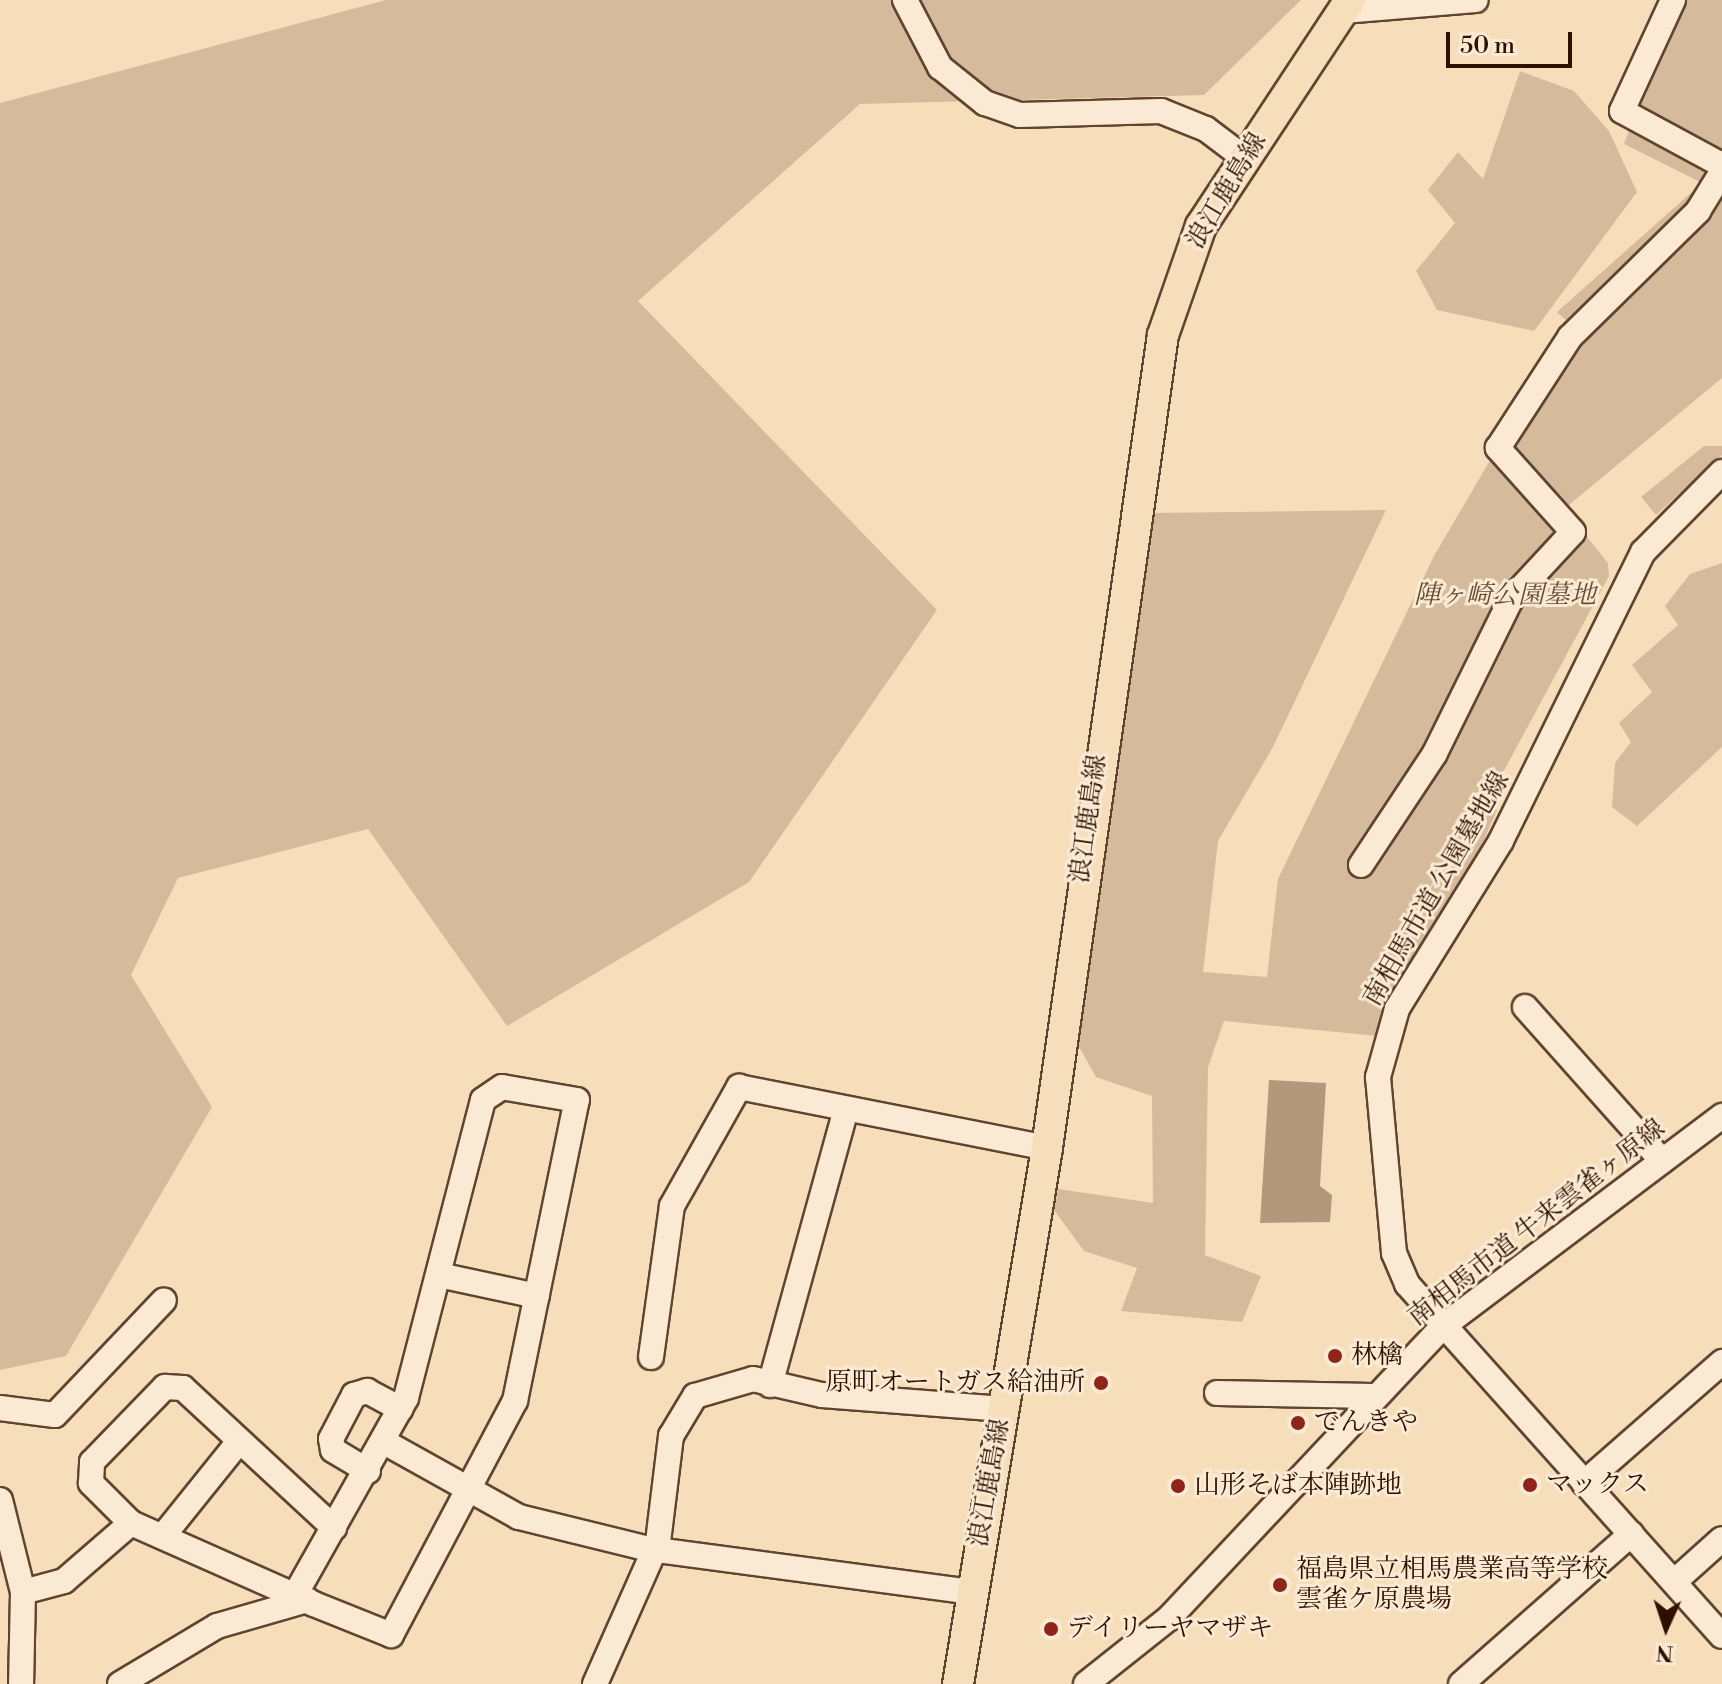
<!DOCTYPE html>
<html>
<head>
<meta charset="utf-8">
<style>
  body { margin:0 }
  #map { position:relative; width:1722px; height:1684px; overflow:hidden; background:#f7debb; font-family:"Libre Bodoni","Noto Serif JP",serif }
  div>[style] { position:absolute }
  .green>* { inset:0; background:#d5bb9b }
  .water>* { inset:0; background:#b3987b }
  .roads { filter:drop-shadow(2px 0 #61442f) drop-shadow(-2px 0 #61442f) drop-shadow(0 2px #61442f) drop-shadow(0 -2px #61442f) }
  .minor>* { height:24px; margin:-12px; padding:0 12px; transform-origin:12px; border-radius:12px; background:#faead3 }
  .major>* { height:30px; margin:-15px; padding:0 15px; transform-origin:15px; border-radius:15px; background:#f7debb }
  .dots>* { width:22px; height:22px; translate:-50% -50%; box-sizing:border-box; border:4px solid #faead3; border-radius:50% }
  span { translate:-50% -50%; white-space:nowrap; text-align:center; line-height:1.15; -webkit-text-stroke:6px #faead3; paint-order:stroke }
  .street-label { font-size:26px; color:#2f1000 }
  .park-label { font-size:26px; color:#694c36; font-style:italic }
  .poi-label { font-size:26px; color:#2f1000 }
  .left { translate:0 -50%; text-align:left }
  .right { translate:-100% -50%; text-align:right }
  .north { position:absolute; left:1626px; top:1588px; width:80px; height:80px; -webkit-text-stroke:6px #faead3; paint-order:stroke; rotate:183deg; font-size:22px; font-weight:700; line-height:32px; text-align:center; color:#2f1000 }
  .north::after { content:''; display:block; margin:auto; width:28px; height:36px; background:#2f1000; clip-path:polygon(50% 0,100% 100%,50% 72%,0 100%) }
  .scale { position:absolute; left:1446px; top:32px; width:126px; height:36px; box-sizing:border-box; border:4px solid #2f1000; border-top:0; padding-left:10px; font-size:24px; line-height:28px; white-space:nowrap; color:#2f1000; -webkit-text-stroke:6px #faead3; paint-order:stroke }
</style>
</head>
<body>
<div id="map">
  <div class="green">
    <div style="clip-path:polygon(386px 0,1301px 0,1204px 95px,860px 104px,638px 301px,937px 610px,749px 882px,507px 1026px,368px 829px,178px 878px,131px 975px,212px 1107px,66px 1356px,0 1370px,0 103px)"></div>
    <div style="clip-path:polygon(1664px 0,1722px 0,1722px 378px,1564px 509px,1608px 563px,1609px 576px,1486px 804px,1369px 977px,1490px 803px,1497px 810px,1398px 1038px,1224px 1021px,1208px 1067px,1205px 1255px,1261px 1276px,1242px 1322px,1121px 1311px,1137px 1268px,1084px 1251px,1054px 1210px,1058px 1189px,1153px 1203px,1152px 1096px,1096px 1077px,1074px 1038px,1154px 513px,1386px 510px,1273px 747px,1218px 841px,1203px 972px,1267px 977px,1278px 879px,1434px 556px,1570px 324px,1557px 312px,1702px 183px,1624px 144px,1629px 131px,1619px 122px)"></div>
    <div style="clip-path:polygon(1520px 71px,1574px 91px,1609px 131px,1637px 192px,1534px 331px,1437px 310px,1416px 271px,1455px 223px,1428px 190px,1458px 152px,1483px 179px)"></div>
    <div style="clip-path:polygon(1704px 446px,1722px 446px,1722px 455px,1656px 515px,1641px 497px)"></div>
    <div style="clip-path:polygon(1722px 563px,1722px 747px,1637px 826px,1612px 807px,1615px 763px,1631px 742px,1619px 723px,1652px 692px,1632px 665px,1678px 625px,1665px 606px,1690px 574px)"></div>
  </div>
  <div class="water">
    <div style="clip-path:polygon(1269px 1080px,1326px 1083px,1320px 1186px,1332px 1195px,1330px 1222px,1260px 1223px)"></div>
  </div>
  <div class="roads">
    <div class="minor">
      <div style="left:905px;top:0;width:76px;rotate:62.4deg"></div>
      <div style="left:940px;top:67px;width:58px;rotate:38.7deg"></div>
      <div style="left:985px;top:103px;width:37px;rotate:19deg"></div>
      <div style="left:1020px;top:115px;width:141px;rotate:-1.6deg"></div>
      <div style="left:1161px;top:111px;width:48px;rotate:21.8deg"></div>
      <div style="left:1206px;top:129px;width:46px;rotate:37.1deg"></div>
      <div style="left:1673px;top:0;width:122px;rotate:114.7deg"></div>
      <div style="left:1622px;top:111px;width:114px;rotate:28.4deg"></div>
      <div style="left:1343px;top:11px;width:133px;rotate:-4.7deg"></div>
      <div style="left:1722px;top:472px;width:112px;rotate:134.6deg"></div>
      <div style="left:1643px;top:552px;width:322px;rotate:116.2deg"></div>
      <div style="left:1501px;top:841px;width:198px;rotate:121.8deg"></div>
      <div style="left:1397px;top:1009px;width:71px;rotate:105.6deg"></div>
      <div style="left:1378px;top:1077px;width:177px;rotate:84.8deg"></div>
      <div style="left:1394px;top:1253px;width:34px;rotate:67deg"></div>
      <div style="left:1407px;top:1284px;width:472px;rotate:48.2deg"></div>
      <div style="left:1361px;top:865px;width:134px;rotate:-56.5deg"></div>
      <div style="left:1435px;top:753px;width:172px;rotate:-63.7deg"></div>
      <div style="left:1511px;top:599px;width:91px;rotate:-47.2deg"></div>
      <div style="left:1573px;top:532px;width:113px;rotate:-131.8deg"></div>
      <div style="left:1498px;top:448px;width:132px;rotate:-57deg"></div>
      <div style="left:1570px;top:337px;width:180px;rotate:-44.5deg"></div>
      <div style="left:1698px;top:211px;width:46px;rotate:-58.4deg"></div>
      <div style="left:1525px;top:1007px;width:206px;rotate:48.3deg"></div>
      <div style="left:439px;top:1275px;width:100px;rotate:12.1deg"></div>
      <div style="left:651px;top:1357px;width:152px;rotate:-82.1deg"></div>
      <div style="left:672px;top:1206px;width:137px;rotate:-60.6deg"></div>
      <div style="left:739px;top:1087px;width:314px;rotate:11.2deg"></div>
      <div style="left:770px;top:1385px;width:286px;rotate:-74.6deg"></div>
      <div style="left:1217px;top:1393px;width:156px;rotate:1.1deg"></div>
      <div style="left:0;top:1408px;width:55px;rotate:7.3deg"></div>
      <div style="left:55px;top:1415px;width:158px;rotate:-46.5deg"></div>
      <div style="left:386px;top:1443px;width:152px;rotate:29.1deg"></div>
      <div style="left:519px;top:1517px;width:134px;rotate:13.8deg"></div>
      <div style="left:649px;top:1549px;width:326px;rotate:7.6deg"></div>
      <div style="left:368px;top:1471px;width:41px;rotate:-149deg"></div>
      <div style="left:333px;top:1450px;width:11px;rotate:-100deg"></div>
      <div style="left:331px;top:1439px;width:50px;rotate:-62.4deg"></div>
      <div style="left:354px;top:1395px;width:14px;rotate:-17deg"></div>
      <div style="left:367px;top:1391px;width:38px;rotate:28deg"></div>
      <div style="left:1584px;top:1483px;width:184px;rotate:-41.2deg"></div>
      <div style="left:0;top:1500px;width:95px;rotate:76deg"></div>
      <div style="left:23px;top:1592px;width:92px;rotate:91.2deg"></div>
      <div style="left:131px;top:1523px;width:57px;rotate:-135deg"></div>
      <div style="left:91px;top:1483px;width:21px;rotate:-87deg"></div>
      <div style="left:92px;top:1462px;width:105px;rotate:-45.8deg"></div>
      <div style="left:165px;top:1387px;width:18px;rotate:3deg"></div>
      <div style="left:183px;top:1388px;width:206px;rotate:42.8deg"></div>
      <div style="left:163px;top:1536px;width:118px;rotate:-51.2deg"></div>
      <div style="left:1674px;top:1582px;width:64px;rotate:-41.9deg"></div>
      <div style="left:23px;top:1592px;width:42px;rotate:-15deg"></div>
      <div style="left:64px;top:1581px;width:89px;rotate:-40.9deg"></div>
      <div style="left:131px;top:1523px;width:200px;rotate:23.9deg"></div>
      <div style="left:314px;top:1604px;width:83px;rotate:21.9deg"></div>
      <div style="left:391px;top:1635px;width:265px;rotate:-62.1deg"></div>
      <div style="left:515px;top:1401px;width:307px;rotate:-78.4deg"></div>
      <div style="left:577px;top:1100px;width:76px;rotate:-170.2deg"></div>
      <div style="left:502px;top:1087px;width:23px;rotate:146deg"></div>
      <div style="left:483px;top:1100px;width:308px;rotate:104.5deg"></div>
      <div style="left:406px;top:1398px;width:226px;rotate:119.4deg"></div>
      <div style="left:120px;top:1684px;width:113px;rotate:-30.9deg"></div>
      <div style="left:217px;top:1626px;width:94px;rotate:-16.1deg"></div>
      <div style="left:595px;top:1684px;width:155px;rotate:-66.1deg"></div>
      <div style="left:658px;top:1542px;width:107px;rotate:-83deg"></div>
      <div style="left:671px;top:1436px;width:47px;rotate:-59deg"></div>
      <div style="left:695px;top:1396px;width:60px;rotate:-16.3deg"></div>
      <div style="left:753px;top:1379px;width:71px;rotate:13.1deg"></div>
      <div style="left:822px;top:1395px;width:182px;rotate:4.4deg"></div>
      <div style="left:1086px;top:1684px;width:106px;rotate:-38.5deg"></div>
      <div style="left:1169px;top:1618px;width:399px;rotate:-46.8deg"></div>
      <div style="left:1442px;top:1327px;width:351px;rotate:-37deg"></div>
      <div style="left:1461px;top:1684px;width:227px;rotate:-41.4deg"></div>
    </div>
    <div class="major">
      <div style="left:958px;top:1684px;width:543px;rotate:-80.57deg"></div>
      <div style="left:1047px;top:1148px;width:821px;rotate:-81.88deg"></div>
      <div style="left:1163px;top:335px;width:115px;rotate:-70.8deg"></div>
      <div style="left:1201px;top:226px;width:271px;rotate:-56.6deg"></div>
    </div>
  </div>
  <div class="dots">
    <div style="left:1335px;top:1356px;background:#8f2418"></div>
    <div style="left:1101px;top:1383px;background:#8f2418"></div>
    <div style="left:1298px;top:1423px;background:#8f2418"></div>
    <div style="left:1530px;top:1485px;background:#8f2418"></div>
    <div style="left:1178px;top:1486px;background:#8f2418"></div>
    <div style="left:1280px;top:1585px;background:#8f2418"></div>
    <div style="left:1051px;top:1629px;background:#8f2418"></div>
  </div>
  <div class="street-label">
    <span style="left:1227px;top:191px;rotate:-59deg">浪江鹿島線</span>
    <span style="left:1089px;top:819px;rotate:-82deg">浪江鹿島線</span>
    <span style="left:1437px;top:889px;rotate:-60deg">南相馬市道 公園墓地線</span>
    <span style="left:1537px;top:1223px;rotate:-38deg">南相馬市道 牛来雲雀ヶ原線</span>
    <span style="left:990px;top:1483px;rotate:-80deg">浪江鹿島線</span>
  </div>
  <div class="park-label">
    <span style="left:1505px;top:596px">陣ヶ崎公園墓地</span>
  </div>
  <div class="poi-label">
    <span class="left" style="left:1351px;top:1356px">林檎</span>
    <span class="right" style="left:1085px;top:1383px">原町オートガス給油所</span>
    <span class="left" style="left:1314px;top:1423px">でんきや</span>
    <span class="left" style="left:1546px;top:1485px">マックス</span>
    <span class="left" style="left:1194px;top:1486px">山形そば本陣跡地</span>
    <span class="left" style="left:1296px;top:1585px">福島県立相馬農業高等学校<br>雲雀ケ原農場</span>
    <span class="left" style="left:1067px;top:1629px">デイリーヤマザキ</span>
  </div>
  <div class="north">N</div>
  <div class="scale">50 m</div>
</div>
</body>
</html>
